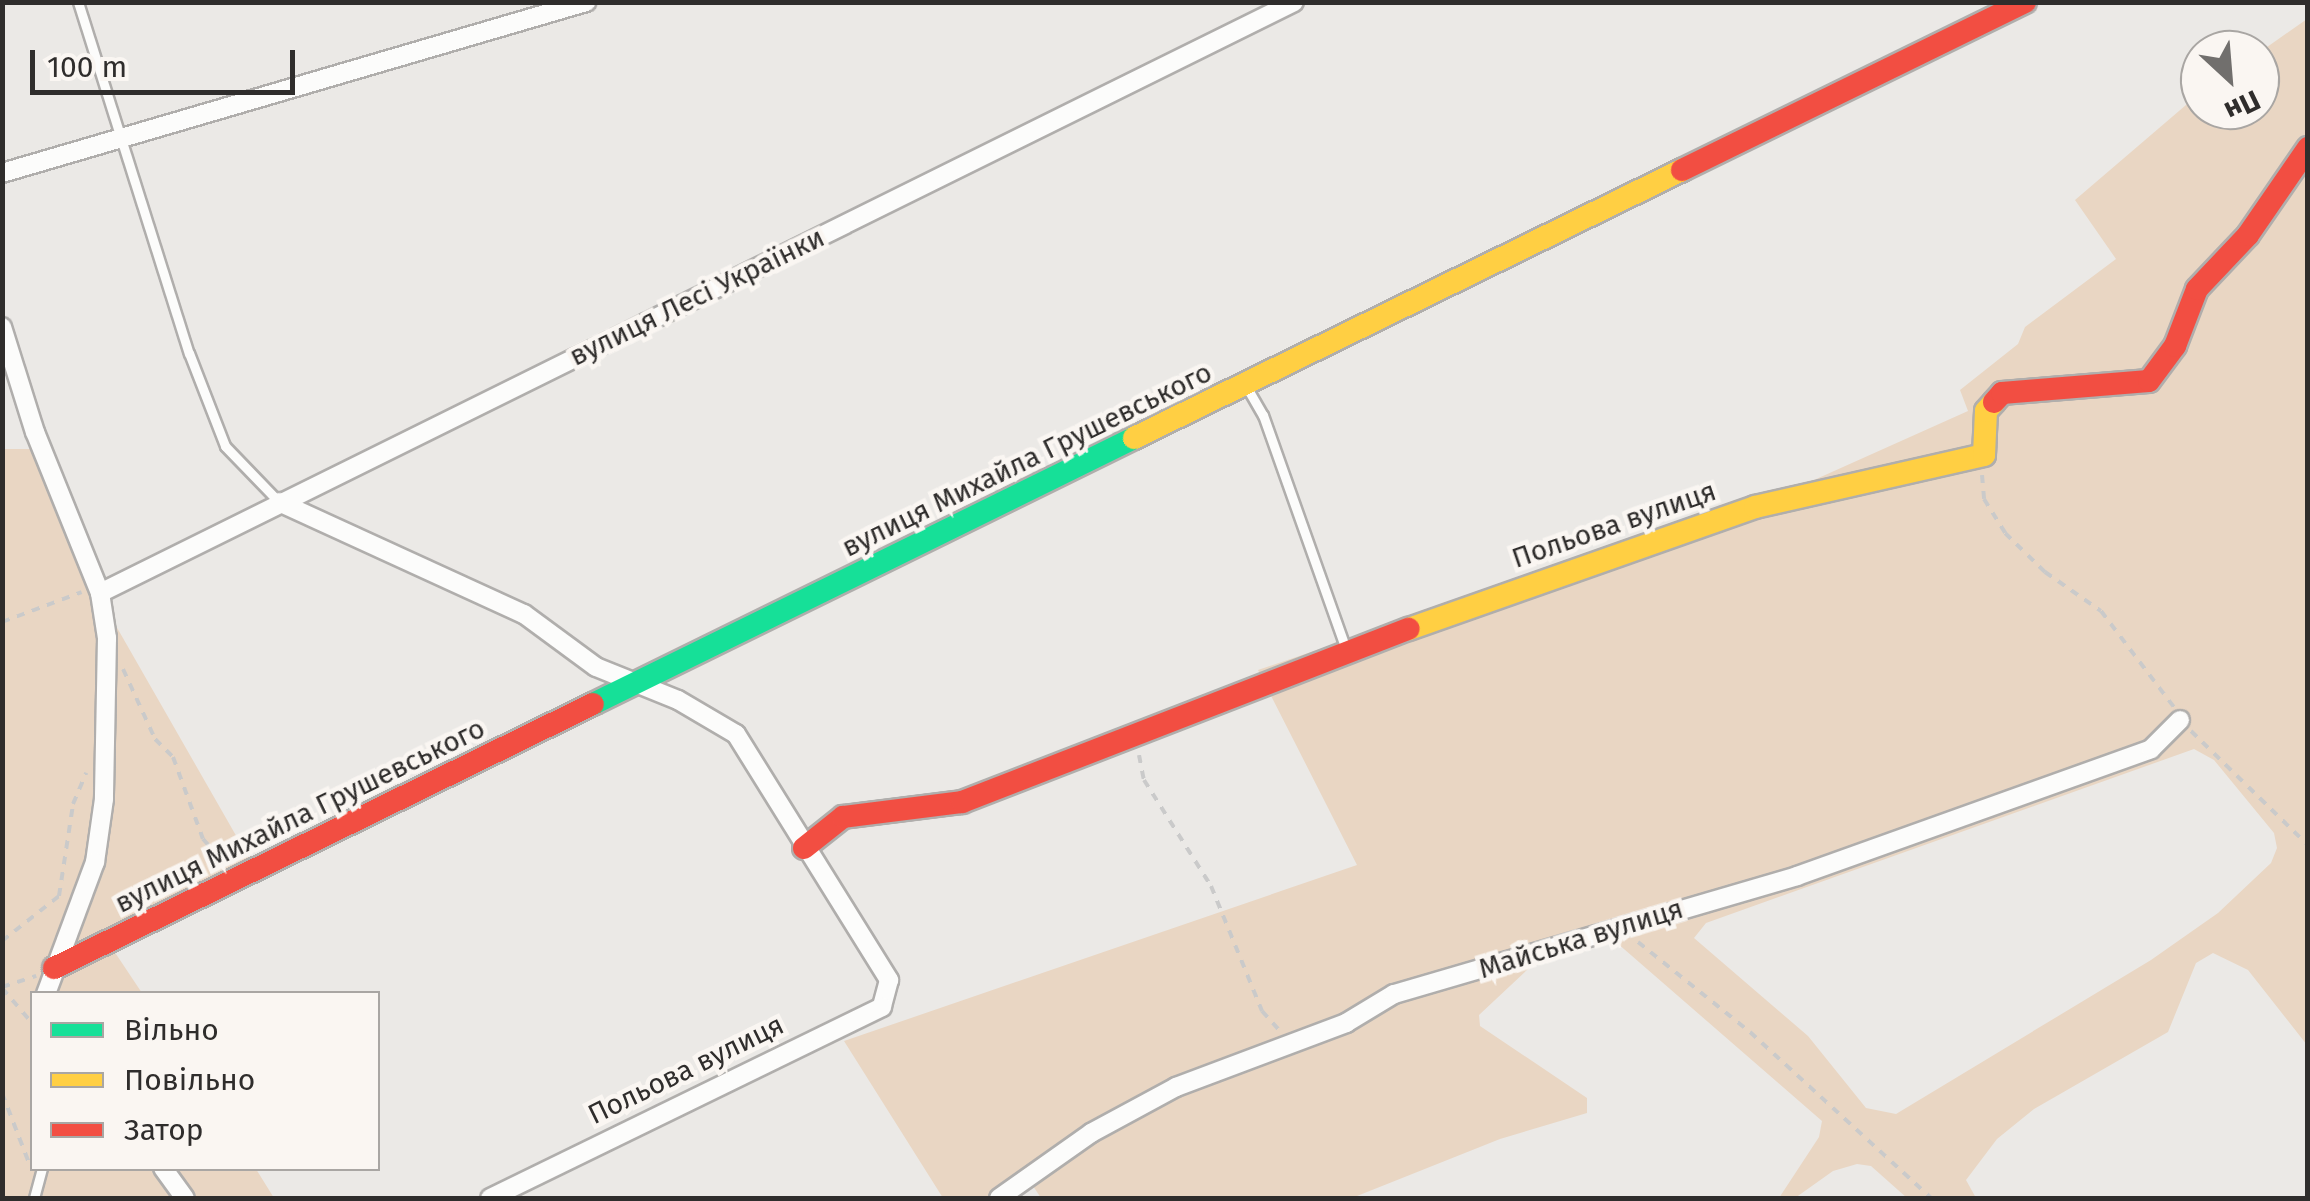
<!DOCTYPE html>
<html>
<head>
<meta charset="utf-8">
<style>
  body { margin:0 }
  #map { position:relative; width:2310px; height:1201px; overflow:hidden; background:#ebe9e6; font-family:"Fira Sans",sans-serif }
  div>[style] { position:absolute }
  .green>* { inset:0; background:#e9d6c3 }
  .path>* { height:4px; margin-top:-2px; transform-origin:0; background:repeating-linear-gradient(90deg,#cacaca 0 8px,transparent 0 16px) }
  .roads { filter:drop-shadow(2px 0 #b0aeac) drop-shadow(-2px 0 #b0aeac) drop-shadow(0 2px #b0aeac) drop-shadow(0 -2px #b0aeac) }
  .lane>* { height:9px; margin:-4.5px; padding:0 4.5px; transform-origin:4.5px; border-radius:4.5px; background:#fcfcfb }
  .street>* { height:18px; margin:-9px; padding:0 9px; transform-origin:9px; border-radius:9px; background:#fcfcfb }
  .fast>* { height:22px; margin:-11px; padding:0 11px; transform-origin:11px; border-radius:11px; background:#16e098 }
  .slow>* { height:22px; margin:-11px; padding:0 11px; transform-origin:11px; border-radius:11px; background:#ffcf43 }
  .jam>* { height:22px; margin:-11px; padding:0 11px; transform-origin:11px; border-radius:11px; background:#f24e42 }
  span { translate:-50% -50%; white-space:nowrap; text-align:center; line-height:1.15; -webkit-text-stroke:9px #faf6f2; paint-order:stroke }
  .street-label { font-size:28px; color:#2f2d2c }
  .frame { position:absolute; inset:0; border:5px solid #2f2d2c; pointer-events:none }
  .legend { position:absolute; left:30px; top:991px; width:350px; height:180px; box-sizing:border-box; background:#faf6f2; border:2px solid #a9a6a3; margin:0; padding:12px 18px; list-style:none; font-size:30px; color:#2f2d2c }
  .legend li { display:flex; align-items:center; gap:20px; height:50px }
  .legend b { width:50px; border:2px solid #a9a6a3 }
  .north { position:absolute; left:2180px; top:30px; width:100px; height:100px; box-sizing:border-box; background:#faf6f2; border:2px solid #a9a6a3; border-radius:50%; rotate:154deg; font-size:28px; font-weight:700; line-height:40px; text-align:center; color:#2f2d2c }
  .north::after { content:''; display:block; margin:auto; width:35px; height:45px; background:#716f6d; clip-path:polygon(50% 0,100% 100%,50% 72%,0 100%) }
  .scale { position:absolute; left:30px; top:50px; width:265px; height:45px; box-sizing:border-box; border:5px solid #2f2d2c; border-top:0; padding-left:12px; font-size:30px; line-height:35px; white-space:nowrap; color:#2f2d2c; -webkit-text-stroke:8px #faf6f2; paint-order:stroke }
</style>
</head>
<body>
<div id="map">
  <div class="green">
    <div style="clip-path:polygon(evenodd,2307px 19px,2307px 1045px,2248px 970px,2213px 953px,2196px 963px,2168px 1032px,2034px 1109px,1997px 1139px,1966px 1180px,1976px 1198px,1907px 1198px,1871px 1166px,1857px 1164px,1833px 1171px,1795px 1198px,1779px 1198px,1819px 1137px,1822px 1121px,1609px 936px,1543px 955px,1479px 1015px,1480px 1026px,1587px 1098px,1587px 1113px,1500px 1139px,1352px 1198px,1041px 1198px,1029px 1180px,1005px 1198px,943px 1198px,844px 1041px,1357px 865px,1258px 670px,1814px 480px,1968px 411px,1960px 390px,2018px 344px,2025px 327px,2116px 259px,2075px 200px,2200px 93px,2200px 110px,2260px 110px,2260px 52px,2307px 19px,2194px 749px,2214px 760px,2274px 833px,2277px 848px,2271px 863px,2218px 913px,2151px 960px,1896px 1114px,1866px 1108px,1808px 1036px,1694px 938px,1706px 923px,2194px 749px)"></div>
    <div style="clip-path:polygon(2px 449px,34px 449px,80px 563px,250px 860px,102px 933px,142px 993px,32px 994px,32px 1168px,256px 1169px,274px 1198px,3px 1198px)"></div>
  </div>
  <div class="path">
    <div style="left:1982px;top:475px;width:24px;rotate:85deg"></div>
    <div style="left:1984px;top:499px;width:40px;rotate:58deg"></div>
    <div style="left:2005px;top:533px;width:56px;rotate:44.3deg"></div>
    <div style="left:2045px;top:572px;width:68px;rotate:34.9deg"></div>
    <div style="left:2101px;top:611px;width:121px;rotate:52.8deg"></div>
    <div style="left:2px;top:622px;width:85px;rotate:-20.6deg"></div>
    <div style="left:123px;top:669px;width:77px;rotate:65.4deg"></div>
    <div style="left:155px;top:739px;width:25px;rotate:45deg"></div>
    <div style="left:173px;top:757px;width:87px;rotate:69.9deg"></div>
    <div style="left:203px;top:839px;width:31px;rotate:48deg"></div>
    <div style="left:2191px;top:731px;width:163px;rotate:44.3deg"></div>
    <div style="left:1139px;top:755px;width:25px;rotate:79deg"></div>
    <div style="left:1144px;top:780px;width:125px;rotate:57.7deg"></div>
    <div style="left:1211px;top:886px;width:135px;rotate:67.8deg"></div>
    <div style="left:1262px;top:1011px;width:24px;rotate:48deg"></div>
    <div style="left:2px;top:941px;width:73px;rotate:-38.3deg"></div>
    <div style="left:59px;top:896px;width:93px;rotate:-81.3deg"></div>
    <div style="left:73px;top:804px;width:34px;rotate:-67deg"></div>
    <div style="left:1638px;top:942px;width:144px;rotate:38.8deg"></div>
    <div style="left:1750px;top:1032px;width:246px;rotate:42.5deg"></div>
    <div style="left:2px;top:987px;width:36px;rotate:-18deg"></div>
    <div style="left:2px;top:988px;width:46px;rotate:49.4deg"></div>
    <div style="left:2px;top:1093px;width:75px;rotate:68.9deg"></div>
  </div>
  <div class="roads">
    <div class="lane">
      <div style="left:78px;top:2px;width:368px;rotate:72.5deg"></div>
      <div style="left:189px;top:353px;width:100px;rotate:68.8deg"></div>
      <div style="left:225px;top:446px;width:78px;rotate:46deg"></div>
      <div style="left:1246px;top:386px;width:34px;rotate:60deg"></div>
      <div style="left:1263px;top:415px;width:248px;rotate:70.5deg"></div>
      <div style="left:34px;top:1198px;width:31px;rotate:-75deg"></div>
    </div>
    <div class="street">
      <div style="left:2px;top:173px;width:609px;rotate:-16.32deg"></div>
      <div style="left:2px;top:327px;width:110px;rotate:72.6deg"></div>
      <div style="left:35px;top:432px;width:174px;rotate:68deg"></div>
      <div style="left:100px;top:593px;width:46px;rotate:81.2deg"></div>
      <div style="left:107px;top:638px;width:161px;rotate:91.1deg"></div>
      <div style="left:104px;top:799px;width:64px;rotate:98.1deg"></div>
      <div style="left:95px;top:862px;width:141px;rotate:110.4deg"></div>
      <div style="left:279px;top:502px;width:269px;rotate:24.6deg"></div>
      <div style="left:524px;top:614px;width:89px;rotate:36.4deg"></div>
      <div style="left:596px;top:667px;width:88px;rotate:21.9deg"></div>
      <div style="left:678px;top:700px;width:67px;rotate:30.4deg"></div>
      <div style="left:736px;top:734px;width:290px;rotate:58.1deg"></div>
      <div style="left:889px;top:980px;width:28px;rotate:105deg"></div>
      <div style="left:882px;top:1007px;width:436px;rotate:154deg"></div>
      <div style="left:100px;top:593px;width:1332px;rotate:-26.33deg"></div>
      <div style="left:163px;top:1168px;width:37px;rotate:54deg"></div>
      <div style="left:999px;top:1198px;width:113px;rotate:-35.2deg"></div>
      <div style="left:1091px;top:1133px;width:97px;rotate:-28.4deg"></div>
      <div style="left:1176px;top:1087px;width:182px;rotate:-20.6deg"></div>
      <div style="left:1346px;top:1023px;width:56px;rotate:-31.1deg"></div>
      <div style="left:1394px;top:994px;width:420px;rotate:-16.3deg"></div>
      <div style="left:1797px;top:876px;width:376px;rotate:-19.7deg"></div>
      <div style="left:2151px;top:749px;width:41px;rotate:-45deg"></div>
    </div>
    <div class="fast">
      <div style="left:593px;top:704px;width:603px;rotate:-26.18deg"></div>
    </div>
    <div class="slow">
      <div style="left:1134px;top:438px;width:610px;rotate:-26.06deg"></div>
      <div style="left:1409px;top:629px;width:367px;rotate:-19.4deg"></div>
      <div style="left:1755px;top:507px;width:235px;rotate:-12.8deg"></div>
      <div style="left:1984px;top:455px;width:44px;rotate:-87.4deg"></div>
      <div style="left:1986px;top:411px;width:12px;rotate:-48deg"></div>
    </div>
    <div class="jam">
      <div style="left:1682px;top:170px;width:382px;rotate:-26.1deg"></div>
      <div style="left:1994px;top:402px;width:12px;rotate:-48deg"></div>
      <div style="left:2002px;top:393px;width:147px;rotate:-4.7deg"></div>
      <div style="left:2149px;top:381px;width:44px;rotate:-53.4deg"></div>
      <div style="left:2175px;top:346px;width:61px;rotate:-68.9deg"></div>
      <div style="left:2197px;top:289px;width:74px;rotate:-46.6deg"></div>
      <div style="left:2248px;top:235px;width:106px;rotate:-55.4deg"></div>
      <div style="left:804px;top:848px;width:50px;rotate:-38.5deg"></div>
      <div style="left:843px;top:817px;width:120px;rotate:-7.2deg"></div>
      <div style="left:962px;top:802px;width:479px;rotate:-21.2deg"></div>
      <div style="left:54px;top:968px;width:600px;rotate:-26.1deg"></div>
    </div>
  </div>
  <div class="street-label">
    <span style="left:697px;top:297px;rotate:-26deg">вулиця Лесі Українки</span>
    <span style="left:1027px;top:460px;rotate:-26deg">вулиця Михайла Грушевського</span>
    <span style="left:1614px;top:525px;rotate:-19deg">Польова вулиця</span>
    <span style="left:300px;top:816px;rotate:-26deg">вулиця Михайла Грушевського</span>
    <span style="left:1581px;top:939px;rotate:-17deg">Майська вулиця</span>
    <span style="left:686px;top:1070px;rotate:-26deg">Польова вулиця</span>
  </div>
  <div class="frame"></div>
  <ul class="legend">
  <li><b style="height:12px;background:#16e098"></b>Вільно</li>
  <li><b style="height:12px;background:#ffcf43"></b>Повільно</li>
  <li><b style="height:12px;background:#f24e42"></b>Затор</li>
  </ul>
  <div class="north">Пн</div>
  <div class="scale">100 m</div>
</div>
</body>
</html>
